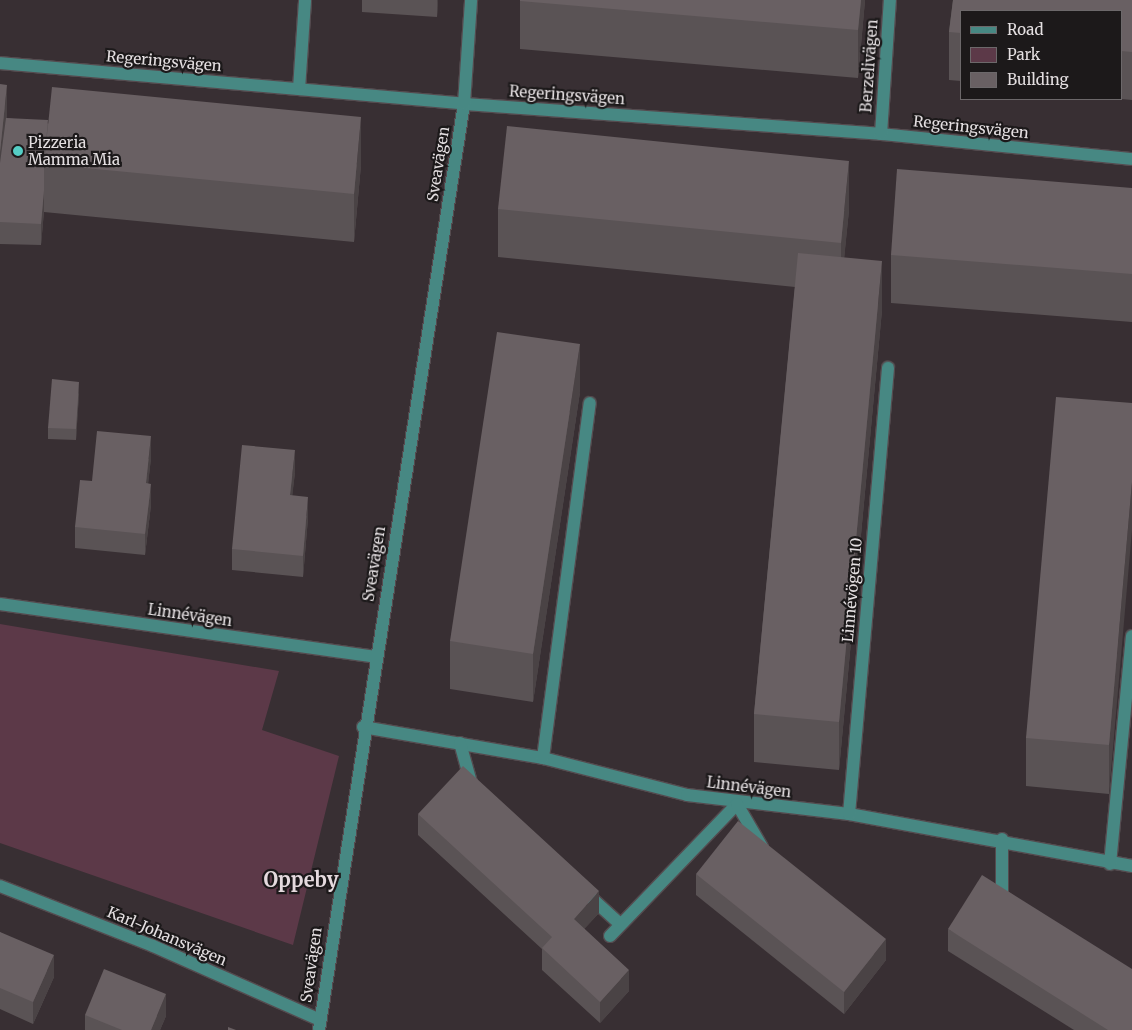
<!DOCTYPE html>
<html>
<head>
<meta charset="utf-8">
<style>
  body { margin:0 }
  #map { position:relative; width:1132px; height:1030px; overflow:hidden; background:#382f33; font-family:Merriweather,serif }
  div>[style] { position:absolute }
  .green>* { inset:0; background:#5c3948 }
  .roads { filter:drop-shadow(1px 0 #544b4f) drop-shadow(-1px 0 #544b4f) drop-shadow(0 1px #544b4f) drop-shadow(0 -1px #544b4f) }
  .minor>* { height:12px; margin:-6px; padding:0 6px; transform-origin:6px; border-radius:6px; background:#478883 }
  .wall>* { inset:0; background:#5a5355 }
  .shaded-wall>* { inset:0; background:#4a4345 }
  .building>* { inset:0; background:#696063 }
  .dots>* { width:14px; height:14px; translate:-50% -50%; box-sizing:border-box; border:2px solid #1c191a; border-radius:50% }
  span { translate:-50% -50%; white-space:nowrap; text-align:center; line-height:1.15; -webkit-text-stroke:4.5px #1c191a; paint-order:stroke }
  .street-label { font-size:15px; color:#e4dfe1 }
  .poi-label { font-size:15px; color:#e4dfe1 }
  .left { translate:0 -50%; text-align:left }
  .district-label { font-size:20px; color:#e5dade; font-weight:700 }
  .legend { position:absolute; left:960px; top:10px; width:162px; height:90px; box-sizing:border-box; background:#1c191a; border:1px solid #6c686a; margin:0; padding:6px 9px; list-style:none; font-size:15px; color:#e4dfe1 }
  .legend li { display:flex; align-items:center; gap:10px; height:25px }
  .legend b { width:25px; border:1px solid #6c686a }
</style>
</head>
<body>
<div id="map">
  <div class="green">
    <div style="clip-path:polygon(0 624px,279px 671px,262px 730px,339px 756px,293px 945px,0 843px)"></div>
  </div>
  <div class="roads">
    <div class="minor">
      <div style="left:0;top:63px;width:466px;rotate:5deg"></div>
      <div style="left:464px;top:104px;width:418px;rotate:4.1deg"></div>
      <div style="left:881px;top:134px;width:252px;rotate:5.7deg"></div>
      <div style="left:299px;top:89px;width:89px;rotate:-86.1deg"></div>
      <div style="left:881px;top:134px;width:134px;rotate:-86.2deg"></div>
      <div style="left:0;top:604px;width:379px;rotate:8deg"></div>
      <div style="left:363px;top:727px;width:183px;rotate:9.8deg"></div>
      <div style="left:543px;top:758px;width:149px;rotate:14.4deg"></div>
      <div style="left:687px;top:795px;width:163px;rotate:6.7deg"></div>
      <div style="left:849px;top:814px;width:288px;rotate:10.4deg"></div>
      <div style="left:460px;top:743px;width:45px;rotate:74.4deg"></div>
      <div style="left:543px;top:758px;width:358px;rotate:-82.5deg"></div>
      <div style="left:849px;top:814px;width:448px;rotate:-85deg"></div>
      <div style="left:1002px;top:839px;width:57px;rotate:90deg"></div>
      <div style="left:1002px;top:896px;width:9px;rotate:36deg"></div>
      <div style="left:1110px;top:864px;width:229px;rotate:-84.5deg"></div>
      <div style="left:0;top:886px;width:164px;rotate:21.4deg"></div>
      <div style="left:153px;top:946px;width:183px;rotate:23.9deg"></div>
      <div style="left:587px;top:894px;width:45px;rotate:42.3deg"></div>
      <div style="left:610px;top:936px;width:183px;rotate:-46.1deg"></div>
      <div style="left:737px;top:804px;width:50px;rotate:59.8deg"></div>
      <div style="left:319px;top:1030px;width:937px;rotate:-81.1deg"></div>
      <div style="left:464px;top:104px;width:104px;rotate:-86.1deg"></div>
    </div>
  </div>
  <div class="wall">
    <div style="clip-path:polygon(362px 0,438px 0,437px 17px,362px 12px)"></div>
    <div style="clip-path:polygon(520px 0,865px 0,858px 78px,520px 49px)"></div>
    <div style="clip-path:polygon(953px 0,1132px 0,1132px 100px,1121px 99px,1121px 11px,961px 11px,961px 81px,949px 80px,949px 32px)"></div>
    <div style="clip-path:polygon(0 84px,7px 118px,361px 165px,354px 242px,44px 212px,44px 211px,41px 245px,0 244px)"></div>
    <div style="clip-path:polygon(1132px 188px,1132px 322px,891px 303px,891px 255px)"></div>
    <div style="clip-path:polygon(498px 209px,849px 210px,844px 258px,882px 310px,839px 770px,754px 762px,754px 714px,795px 287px,498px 257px)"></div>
    <div style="clip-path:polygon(580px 392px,533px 702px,450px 689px,450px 641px)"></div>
    <div style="clip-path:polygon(79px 393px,76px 440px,48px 439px,48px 428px)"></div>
    <div style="clip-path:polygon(1132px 403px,1109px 794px,1026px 786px,1026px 738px)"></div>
    <div style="clip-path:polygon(151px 458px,148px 483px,151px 505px,145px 555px,75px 548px,75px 527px,92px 481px)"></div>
    <div style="clip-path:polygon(295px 472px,292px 496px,308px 518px,303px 577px,232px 570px,232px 549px)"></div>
    <div style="clip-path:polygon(418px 814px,599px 913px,584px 929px,629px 991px,600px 1023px,542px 970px,542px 949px,418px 835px)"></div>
    <div style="clip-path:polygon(696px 874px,886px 960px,844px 1014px,696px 895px)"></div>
    <div style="clip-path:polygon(948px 929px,1132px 1030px,1074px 1030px,948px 951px)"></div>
    <div style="clip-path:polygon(0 932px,54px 977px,33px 1024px,0 1009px)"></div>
    <div style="clip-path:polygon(85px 1015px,166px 1016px,160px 1030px,85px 1030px)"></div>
  </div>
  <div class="shaded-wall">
    <div style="clip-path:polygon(437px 0,438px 0,437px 17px)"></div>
    <div style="clip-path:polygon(861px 0,865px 0,865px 1px,858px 78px,858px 30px)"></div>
    <div style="clip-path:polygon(7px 85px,7px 133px,0 201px,0 152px)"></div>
    <div style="clip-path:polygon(361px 117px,361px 165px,354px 242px,354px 194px)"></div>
    <div style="clip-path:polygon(849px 161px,849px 210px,841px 291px,841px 243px)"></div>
    <div style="clip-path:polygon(44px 190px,44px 211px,41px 245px,41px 224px)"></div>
    <div style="clip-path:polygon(882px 261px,882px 310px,839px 770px,839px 722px)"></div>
    <div style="clip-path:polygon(580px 344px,580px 392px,533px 702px,533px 654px)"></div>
    <div style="clip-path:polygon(79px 382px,79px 393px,76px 440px,76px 429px)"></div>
    <div style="clip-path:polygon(151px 436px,151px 458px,146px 504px,146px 483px)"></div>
    <div style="clip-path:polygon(295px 450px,295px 472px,290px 517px,290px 495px)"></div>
    <div style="clip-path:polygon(1132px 482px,1132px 530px,1109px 794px,1109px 745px)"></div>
    <div style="clip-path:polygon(151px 484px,151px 505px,145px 555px,145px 534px)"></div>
    <div style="clip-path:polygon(308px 497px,308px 518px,303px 577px,303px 556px)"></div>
    <div style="clip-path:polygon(599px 891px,599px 913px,574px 940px,574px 919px)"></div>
    <div style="clip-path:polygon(886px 939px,886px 960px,844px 1014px,844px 992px)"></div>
    <div style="clip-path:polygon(54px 955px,54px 977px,33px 1024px,33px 1002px)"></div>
    <div style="clip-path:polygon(629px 970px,629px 991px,600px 1023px,600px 1002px)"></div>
    <div style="clip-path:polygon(166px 994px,166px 1016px,160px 1030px,151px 1030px)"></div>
  </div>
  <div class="building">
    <div style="clip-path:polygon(520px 0,861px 0,858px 30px,520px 1px)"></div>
    <div style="clip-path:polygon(953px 0,1132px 0,1132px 52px,1121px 51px,1121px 11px,961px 11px,961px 33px,949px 32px)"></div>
    <div style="clip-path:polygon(0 84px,7px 85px,0 152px)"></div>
    <div style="clip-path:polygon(52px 87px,361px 117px,354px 194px,44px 164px)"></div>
    <div style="clip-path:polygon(6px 118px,48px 120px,44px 164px,44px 190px,41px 224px,0 222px,0 163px)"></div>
    <div style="clip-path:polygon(507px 126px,849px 161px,841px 243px,498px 209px)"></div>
    <div style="clip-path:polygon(897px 169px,1132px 188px,1132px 274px,891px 255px)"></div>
    <div style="clip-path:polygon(798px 253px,882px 261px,839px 722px,754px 714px)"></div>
    <div style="clip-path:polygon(497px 332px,580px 344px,533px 654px,450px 641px)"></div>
    <div style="clip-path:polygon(52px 379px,79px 382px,76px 429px,48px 428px)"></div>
    <div style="clip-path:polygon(1056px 397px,1132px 403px,1132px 482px,1109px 745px,1026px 738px)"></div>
    <div style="clip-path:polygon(97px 431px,151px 436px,146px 483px,151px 484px,145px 534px,75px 527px,80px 480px,92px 481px)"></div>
    <div style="clip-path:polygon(242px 445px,295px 450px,290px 495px,308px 497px,303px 556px,232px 549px)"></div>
    <div style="clip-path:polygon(463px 766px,599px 891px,574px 919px,629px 970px,600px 1002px,542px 948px,552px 937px,418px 814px)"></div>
    <div style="clip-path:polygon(738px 821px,886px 939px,844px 992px,696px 874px)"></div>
    <div style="clip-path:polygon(982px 875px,1132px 969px,1132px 1030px,1108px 1030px,948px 929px)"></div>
    <div style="clip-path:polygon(0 932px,54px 955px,33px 1002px,0 988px)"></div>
    <div style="clip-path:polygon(104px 969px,166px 994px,151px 1030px,122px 1030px,85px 1015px)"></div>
    <div style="clip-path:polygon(228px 1027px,236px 1030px,228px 1030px)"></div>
  </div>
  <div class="dots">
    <div style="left:18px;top:151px;background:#55cec5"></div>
  </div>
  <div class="street-label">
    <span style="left:164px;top:61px;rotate:5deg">Regeringsvägen</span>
    <span style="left:869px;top:66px;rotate:-86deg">Berzelivägen</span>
    <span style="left:567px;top:95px;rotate:4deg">Regeringsvägen</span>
    <span style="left:971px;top:127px;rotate:6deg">Regeringsvägen</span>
    <span style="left:438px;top:164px;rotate:-81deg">Sveavägen</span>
    <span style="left:374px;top:564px;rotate:-81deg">Sveavägen</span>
    <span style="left:852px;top:590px;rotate:-85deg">Linnévögen 10</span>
    <span style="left:190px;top:615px;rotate:8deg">Linnévägen</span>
    <span style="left:749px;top:787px;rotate:7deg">Linnévägen</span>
    <span style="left:167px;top:936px;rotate:23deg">Karl-Johansvägen</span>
    <span style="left:311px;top:965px;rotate:-82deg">Sveavägen</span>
  </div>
  <div class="poi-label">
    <span class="left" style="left:28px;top:151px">Pizzeria<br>Mamma Mia</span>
  </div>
  <div class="district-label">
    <span style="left:301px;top:879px">Oppeby</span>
  </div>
  <ul class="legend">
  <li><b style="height:6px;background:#478883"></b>Road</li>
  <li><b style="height:14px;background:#5c3948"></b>Park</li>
  <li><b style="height:14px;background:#696063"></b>Building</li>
  </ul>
</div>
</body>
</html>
